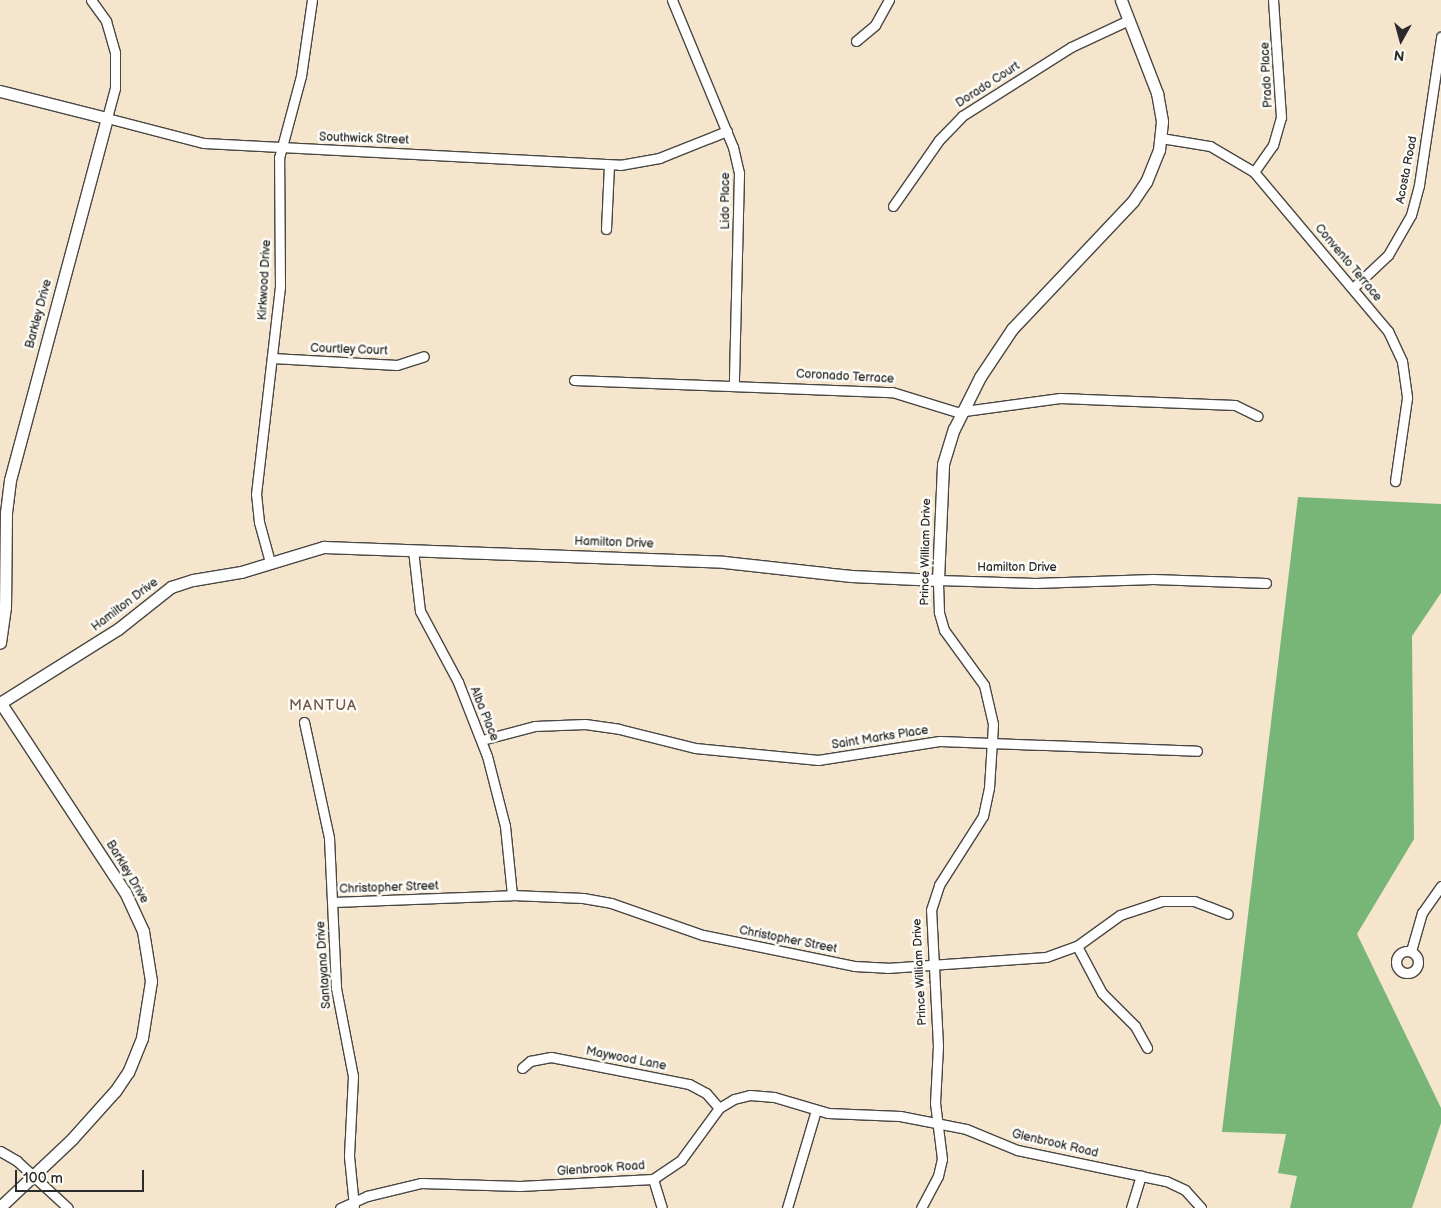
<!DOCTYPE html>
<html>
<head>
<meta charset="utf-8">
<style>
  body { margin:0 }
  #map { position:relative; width:1441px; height:1208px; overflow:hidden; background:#f5e5cd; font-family:"Balsamiq Sans",sans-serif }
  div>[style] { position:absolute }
  .forest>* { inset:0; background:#78b677 }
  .roads { filter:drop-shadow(1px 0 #494743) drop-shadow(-1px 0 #494743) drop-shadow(0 1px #494743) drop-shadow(0 -1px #494743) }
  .minor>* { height:9px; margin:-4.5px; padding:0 4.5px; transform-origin:4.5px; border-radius:4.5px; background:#fff }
  .minor>.ring { margin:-4.5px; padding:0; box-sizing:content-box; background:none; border:9px solid #fff; border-radius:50% }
  .tertiary>* { height:11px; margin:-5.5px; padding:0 5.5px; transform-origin:5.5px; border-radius:5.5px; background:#fff }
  span { translate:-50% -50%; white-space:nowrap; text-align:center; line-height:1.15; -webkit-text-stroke:5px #fdfcf7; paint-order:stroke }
  .street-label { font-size:12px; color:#2b2b2b }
  .quarter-label { font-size:15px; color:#74584f; letter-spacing:1px }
  .north { position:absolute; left:1376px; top:15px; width:50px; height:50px; -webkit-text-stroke:4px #fdfcf7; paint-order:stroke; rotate:187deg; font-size:14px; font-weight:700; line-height:20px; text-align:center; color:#2b2b2b }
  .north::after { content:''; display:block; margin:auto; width:18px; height:22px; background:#2b2b2b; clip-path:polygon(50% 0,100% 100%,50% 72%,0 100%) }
  .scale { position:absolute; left:15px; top:1170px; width:129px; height:22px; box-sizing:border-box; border:2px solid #2b2b2b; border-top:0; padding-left:6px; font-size:15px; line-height:18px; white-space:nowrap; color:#2b2b2b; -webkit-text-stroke:4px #fdfcf7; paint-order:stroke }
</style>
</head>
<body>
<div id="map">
  <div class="forest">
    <div style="clip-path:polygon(1298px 497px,1441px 504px,1441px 593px,1412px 636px,1414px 839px,1357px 934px,1441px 1108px,1441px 1123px,1412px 1208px,1290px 1208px,1297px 1176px,1278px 1173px,1286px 1134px,1222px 1132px)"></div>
  </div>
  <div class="roads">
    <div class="minor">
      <div style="left:91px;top:0;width:26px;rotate:54deg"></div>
      <div style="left:106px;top:21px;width:33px;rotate:74deg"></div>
      <div style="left:115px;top:53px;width:35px;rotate:90deg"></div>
      <div style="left:115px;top:88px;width:31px;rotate:105deg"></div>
      <div style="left:107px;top:118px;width:100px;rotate:14.5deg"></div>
      <div style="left:204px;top:143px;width:417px;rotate:3deg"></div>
      <div style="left:620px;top:165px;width:40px;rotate:-10deg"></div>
      <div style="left:659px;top:158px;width:73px;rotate:-21.7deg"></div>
      <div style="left:672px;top:0;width:159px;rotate:67.5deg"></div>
      <div style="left:733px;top:147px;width:27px;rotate:77deg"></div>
      <div style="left:739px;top:173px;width:211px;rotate:91.4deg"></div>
      <div style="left:856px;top:41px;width:25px;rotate:-40deg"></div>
      <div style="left:875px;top:25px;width:29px;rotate:-61deg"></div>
      <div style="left:1161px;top:138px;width:50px;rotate:9.3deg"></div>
      <div style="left:1210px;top:146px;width:51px;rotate:30.6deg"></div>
      <div style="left:1254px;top:172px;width:208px;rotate:49.9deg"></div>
      <div style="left:1388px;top:331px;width:33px;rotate:65deg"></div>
      <div style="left:1402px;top:361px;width:37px;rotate:82deg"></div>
      <div style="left:1407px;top:398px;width:84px;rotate:98.2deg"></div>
      <div style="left:1254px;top:172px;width:33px;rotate:-55deg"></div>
      <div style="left:1273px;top:145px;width:29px;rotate:-74deg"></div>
      <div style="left:1281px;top:117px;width:117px;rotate:-93.9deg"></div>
      <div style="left:893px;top:206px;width:80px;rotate:-55.1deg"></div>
      <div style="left:939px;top:140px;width:33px;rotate:-46deg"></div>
      <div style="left:962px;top:116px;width:129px;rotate:-32.3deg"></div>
      <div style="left:1071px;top:47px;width:64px;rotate:-25deg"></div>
      <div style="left:606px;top:229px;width:64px;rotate:-87.3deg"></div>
      <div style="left:1354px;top:287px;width:47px;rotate:-43.3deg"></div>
      <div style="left:1388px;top:255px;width:46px;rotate:-60.1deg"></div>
      <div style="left:1411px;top:215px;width:31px;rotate:-75deg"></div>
      <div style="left:1419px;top:185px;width:150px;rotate:-81.5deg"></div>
      <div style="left:272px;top:358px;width:125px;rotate:3.2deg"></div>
      <div style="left:397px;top:365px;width:28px;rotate:-18deg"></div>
      <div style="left:574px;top:380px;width:318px;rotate:2.2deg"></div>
      <div style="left:892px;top:392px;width:68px;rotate:17.1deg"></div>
      <div style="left:957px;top:412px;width:104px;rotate:-7.7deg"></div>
      <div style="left:1060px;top:398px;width:175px;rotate:2.3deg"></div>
      <div style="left:1235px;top:405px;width:25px;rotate:26deg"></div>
      <div style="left:413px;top:550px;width:61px;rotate:83.5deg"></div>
      <div style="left:420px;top:611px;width:81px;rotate:61.8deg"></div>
      <div style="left:458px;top:682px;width:79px;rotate:68.6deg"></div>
      <div style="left:487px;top:756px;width:72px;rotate:75.6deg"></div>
      <div style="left:505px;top:826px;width:69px;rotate:84.2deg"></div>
      <div style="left:270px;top:562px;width:41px;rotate:-105.4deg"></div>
      <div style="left:259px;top:522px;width:28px;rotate:-96deg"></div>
      <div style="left:256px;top:494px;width:208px;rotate:-83.4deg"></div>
      <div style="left:280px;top:287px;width:129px;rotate:-90.4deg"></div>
      <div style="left:279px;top:158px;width:85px;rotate:-75deg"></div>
      <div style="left:301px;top:76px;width:77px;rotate:-81.8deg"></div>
      <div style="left:304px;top:722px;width:119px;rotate:77.8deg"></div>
      <div style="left:329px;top:838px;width:150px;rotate:87.3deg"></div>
      <div style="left:336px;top:988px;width:90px;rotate:79.1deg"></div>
      <div style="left:353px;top:1076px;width:80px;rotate:92.9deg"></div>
      <div style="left:349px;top:1156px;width:50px;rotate:84.3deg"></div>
      <div style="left:482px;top:740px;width:55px;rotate:-14.8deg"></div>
      <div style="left:535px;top:726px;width:50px;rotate:-2.3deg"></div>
      <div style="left:585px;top:724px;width:34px;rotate:8deg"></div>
      <div style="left:619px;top:729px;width:78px;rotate:14deg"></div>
      <div style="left:695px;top:748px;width:124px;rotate:5.6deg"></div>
      <div style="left:818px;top:760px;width:123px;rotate:-8.9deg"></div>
      <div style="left:940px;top:741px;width:257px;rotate:2.2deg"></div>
      <div style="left:333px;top:902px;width:179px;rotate:-2.2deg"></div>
      <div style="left:512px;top:895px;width:71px;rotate:2.4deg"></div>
      <div style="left:583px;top:898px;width:28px;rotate:10deg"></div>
      <div style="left:611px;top:903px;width:97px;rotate:19.2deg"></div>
      <div style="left:703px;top:935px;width:154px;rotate:11.6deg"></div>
      <div style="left:854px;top:966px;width:33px;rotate:3deg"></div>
      <div style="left:887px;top:968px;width:159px;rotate:-4deg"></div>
      <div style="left:1046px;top:957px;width:33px;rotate:-20deg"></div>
      <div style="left:1077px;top:946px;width:53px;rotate:-35.8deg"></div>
      <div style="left:1120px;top:915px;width:44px;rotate:-18.4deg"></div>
      <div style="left:1162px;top:901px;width:32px"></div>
      <div style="left:1194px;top:901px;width:36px;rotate:21deg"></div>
      <div style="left:1077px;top:946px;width:53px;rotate:62deg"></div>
      <div style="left:1102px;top:993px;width:47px;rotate:45deg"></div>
      <div style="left:1135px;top:1026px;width:25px;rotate:61deg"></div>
      <div class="ring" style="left:1396px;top:951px;width:13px;height:13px"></div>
      <div style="left:1411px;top:951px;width:40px;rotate:-74deg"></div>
      <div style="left:1422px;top:913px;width:33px;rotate:-55deg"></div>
      <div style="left:522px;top:1068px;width:11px;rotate:-41deg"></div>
      <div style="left:530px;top:1061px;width:21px;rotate:-11deg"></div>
      <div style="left:551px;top:1057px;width:141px;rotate:11.1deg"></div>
      <div style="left:689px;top:1084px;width:19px;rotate:28deg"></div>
      <div style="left:706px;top:1093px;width:20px;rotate:49deg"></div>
      <div style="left:0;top:1151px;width:20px;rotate:30deg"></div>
      <div style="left:17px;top:1161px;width:69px;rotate:42.7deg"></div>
      <div style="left:653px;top:1179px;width:30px;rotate:73deg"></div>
      <div style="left:340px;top:1208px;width:30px;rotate:-24deg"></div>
      <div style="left:367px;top:1196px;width:56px;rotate:-13.5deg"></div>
      <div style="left:421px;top:1183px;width:99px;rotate:1.7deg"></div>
      <div style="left:520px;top:1186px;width:133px;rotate:-3deg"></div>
      <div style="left:653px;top:1179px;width:34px;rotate:-34deg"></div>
      <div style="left:681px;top:1160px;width:64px;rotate:-53.8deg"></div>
      <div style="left:719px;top:1108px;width:17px;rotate:-31deg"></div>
      <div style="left:734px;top:1099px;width:16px;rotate:-14deg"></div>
      <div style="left:750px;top:1095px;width:24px;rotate:5deg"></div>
      <div style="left:774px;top:1097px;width:56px;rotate:16.5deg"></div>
      <div style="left:828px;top:1113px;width:72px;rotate:2.4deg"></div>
      <div style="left:900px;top:1116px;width:67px;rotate:11.1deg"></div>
      <div style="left:966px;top:1129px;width:55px;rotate:22.4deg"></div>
      <div style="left:1017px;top:1150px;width:152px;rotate:11.8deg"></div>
      <div style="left:1166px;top:1181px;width:21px;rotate:25deg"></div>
      <div style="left:1185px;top:1190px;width:24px;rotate:48deg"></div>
      <div style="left:787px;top:1208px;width:102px;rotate:-73.5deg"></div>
      <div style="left:921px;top:1208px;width:36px;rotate:-62deg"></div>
      <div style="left:938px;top:1176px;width:17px;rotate:-77deg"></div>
      <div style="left:942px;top:1159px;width:56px;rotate:-97.1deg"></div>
      <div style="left:935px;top:1103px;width:57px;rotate:-87deg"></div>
      <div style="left:938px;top:1046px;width:136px;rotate:-92.9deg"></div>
      <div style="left:931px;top:910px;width:26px;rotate:-72deg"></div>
      <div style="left:939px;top:885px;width:82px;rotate:-57.5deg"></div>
      <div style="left:983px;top:816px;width:29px;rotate:-78deg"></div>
      <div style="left:989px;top:788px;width:64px;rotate:-86.4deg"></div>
      <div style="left:993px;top:724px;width:40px;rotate:-103deg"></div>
      <div style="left:984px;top:685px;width:68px;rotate:-126deg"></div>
      <div style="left:944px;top:630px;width:19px;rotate:-106deg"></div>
      <div style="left:939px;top:612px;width:32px;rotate:-92deg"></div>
      <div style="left:938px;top:580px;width:97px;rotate:1.8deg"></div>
      <div style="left:1035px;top:583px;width:118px;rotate:-1.9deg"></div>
      <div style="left:1153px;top:579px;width:113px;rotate:2deg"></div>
      <div style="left:1131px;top:1208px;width:34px;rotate:-73deg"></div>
    </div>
    <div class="tertiary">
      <div style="left:0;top:91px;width:110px;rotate:14.2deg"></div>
      <div style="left:107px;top:118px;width:375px;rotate:105deg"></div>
      <div style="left:10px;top:480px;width:33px;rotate:97deg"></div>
      <div style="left:6px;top:513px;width:94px;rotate:90.6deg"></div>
      <div style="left:5px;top:607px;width:36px;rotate:98deg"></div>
      <div style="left:0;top:702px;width:227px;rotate:56.7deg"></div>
      <div style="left:125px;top:892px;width:43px;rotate:65.2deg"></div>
      <div style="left:143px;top:931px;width:51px;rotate:80.9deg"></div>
      <div style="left:151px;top:981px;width:58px;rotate:99deg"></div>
      <div style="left:142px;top:1038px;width:37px;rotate:112deg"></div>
      <div style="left:128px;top:1072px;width:23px;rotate:124deg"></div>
      <div style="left:115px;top:1091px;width:64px;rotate:131.9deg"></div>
      <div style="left:72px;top:1139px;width:99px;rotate:136.6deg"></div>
      <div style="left:0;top:703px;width:139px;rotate:-32.1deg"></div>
      <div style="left:118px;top:629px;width:68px;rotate:-38.4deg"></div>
      <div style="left:171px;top:587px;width:23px;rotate:-18deg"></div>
      <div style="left:193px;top:580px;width:49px;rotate:-9.5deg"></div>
      <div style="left:241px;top:572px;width:87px;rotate:-16.8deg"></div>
      <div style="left:324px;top:547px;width:400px;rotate:2.1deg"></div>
      <div style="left:724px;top:562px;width:128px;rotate:6.3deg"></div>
      <div style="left:851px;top:576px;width:87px;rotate:2.6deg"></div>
      <div style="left:938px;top:580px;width:116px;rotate:-87.5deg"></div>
      <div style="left:943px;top:464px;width:37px;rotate:-73deg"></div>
      <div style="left:954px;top:429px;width:58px;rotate:-63.4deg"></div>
      <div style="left:980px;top:377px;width:58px;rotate:-56.3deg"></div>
      <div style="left:1012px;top:329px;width:176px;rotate:-46.6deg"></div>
      <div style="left:1133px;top:201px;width:23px;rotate:-56deg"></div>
      <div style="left:1146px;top:182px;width:35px;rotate:-68deg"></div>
      <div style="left:1159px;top:150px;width:29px;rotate:-84deg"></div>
      <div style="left:1162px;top:121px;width:28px;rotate:-100deg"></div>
      <div style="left:1157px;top:93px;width:100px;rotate:-111.2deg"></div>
    </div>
  </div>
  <div class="street-label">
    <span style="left:1267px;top:75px;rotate:-93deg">Prado Place</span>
    <span style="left:988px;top:85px;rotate:-33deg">Dorado Court</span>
    <span style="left:364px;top:139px;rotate:2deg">Southwick Street</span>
    <span style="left:1407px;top:170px;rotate:-79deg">Acosta Road</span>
    <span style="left:726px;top:201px;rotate:-90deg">Lido Place</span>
    <span style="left:1348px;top:263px;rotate:50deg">Convento Terrace</span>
    <span style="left:265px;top:280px;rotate:-87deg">Kirkwood Drive</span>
    <span style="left:39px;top:314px;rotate:-75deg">Barkley Drive</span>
    <span style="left:349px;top:350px;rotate:2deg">Courtley Court</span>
    <span style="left:845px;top:377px;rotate:3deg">Coronado Terrace</span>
    <span style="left:614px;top:543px;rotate:2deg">Hamilton Drive</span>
    <span style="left:926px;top:552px;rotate:-89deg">Prince William Drive</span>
    <span style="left:1017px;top:568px">Hamilton Drive</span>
    <span style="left:125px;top:605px;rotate:-37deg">Hamilton Drive</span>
    <span style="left:484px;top:714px;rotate:68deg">Alba Place</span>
    <span style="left:880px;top:738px;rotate:-9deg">Saint Marks Place</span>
    <span style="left:127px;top:872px;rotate:59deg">Barkley Drive</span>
    <span style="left:389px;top:888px;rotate:-2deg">Christopher Street</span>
    <span style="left:788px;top:940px;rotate:11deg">Christopher Street</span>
    <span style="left:324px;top:965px;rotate:-94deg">Santayana Drive</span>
    <span style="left:920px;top:972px;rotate:-93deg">Prince William Drive</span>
    <span style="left:626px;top:1059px;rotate:11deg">Maywood Lane</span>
    <span style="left:1055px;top:1144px;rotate:13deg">Glenbrook Road</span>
    <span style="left:601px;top:1169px;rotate:-4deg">Glenbrook Road</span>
  </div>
  <div class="quarter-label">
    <span style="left:323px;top:706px">MANTUA</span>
  </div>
  <div class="north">N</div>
  <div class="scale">100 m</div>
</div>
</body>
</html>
